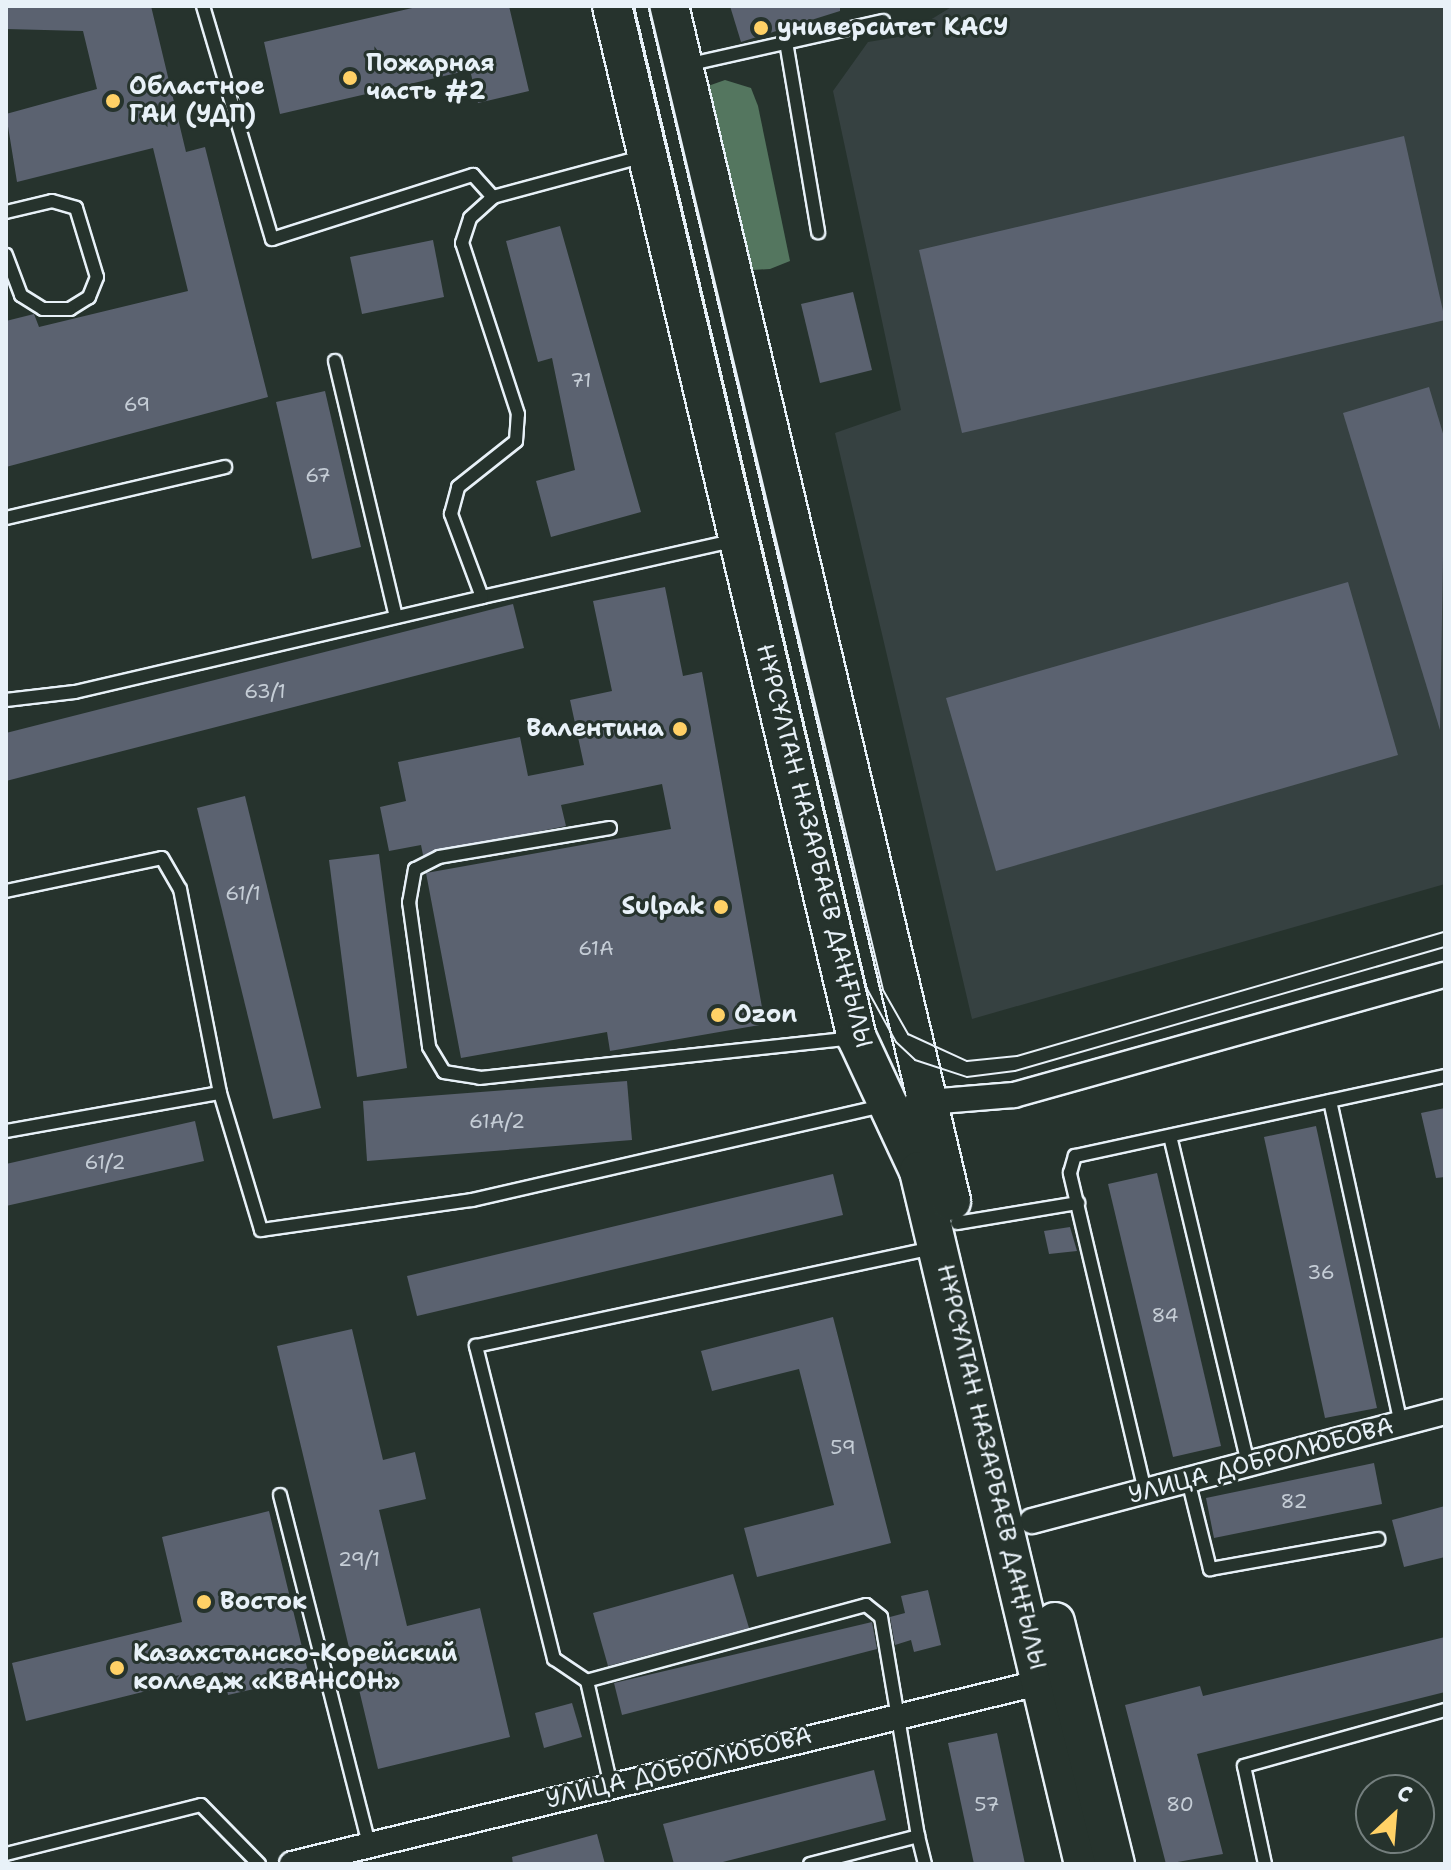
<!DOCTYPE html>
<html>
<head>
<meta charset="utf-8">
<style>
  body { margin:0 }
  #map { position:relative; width:1451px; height:1870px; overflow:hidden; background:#26332d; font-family:"Shantell Sans",sans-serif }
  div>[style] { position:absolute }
  .built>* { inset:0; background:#364141 }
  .green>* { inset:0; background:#54765f }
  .building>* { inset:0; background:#5b6270 }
  .roads { filter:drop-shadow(2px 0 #e8f1f8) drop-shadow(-2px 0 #e8f1f8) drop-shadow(0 2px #e8f1f8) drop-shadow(0 -2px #e8f1f8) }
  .lane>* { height:12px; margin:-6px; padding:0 6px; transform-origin:6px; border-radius:6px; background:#26332d }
  .street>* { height:24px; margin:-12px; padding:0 12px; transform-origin:12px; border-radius:12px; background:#26332d }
  .primary>* { height:38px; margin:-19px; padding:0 19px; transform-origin:19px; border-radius:19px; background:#26332d }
  .tram>* { height:2px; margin:-1px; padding:0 1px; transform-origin:1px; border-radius:1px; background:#e8f1f8 }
  .dots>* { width:22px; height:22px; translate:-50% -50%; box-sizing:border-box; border:4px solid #26332d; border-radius:50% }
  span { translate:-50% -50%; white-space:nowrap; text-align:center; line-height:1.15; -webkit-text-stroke:6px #26332d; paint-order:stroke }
  .number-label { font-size:20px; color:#c5cdd6 }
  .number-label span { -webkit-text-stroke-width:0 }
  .poi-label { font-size:24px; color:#e8f1f8; font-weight:700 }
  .left { translate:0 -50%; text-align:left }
  .right { translate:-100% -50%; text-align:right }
  .street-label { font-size:24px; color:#e8f1f8 }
  .frame { position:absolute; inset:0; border:8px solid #e8f1f8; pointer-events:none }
  .north { position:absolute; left:1355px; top:1774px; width:80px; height:80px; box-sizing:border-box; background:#26332d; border:2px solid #747f7e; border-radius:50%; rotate:26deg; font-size:22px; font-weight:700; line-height:32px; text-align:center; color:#e8f1f8 }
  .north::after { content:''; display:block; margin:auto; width:28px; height:36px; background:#ffd166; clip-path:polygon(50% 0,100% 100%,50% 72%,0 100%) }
</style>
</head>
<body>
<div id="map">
  <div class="built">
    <div style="clip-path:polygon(953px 6px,1445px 6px,1445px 884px,972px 1019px,835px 433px,901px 410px,833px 91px,868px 42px,904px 36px)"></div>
  </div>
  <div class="green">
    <div style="clip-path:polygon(725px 80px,751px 88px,758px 106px,790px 261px,770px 269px,752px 270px,708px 86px)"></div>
  </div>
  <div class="building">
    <div style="clip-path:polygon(6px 6px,151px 6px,186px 152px,205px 147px,268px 397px,6px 467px,6px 321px,34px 314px,39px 327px,188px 291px,153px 148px,17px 182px,6px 114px,97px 89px,83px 31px,6px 29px)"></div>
    <div style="clip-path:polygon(421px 6px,509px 6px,529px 91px,478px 103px,470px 70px,280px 114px,264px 42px)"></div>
    <div style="clip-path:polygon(730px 6px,840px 6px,840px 11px,741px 42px)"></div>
    <div style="clip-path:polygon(1404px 136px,1445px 320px,962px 433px,919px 250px)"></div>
    <div style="clip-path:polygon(560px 226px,641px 512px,551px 537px,536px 481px,575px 470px,552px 358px,538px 362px,506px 241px)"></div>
    <div style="clip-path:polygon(433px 240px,444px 297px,362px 314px,350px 257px)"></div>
    <div style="clip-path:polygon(853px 292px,872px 370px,820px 383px,801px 304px)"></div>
    <div style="clip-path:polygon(1429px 387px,1445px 440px,1440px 730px,1343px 413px)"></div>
    <div style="clip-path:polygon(325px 391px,361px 547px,312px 559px,276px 402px)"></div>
    <div style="clip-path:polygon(1348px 582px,1398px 755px,996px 871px,946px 698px)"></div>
    <div style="clip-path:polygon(665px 587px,683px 676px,702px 672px,765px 1024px,610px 1051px,607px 1032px,461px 1058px,426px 873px,671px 829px,662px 784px,561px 805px,566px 826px,423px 855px,421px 845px,389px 851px,380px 807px,406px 801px,398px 762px,520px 737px,528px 776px,584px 765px,570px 700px,612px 691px,593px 601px)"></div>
    <div style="clip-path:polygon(513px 604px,524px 648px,6px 781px,6px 733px)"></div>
    <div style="clip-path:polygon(245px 796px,321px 1108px,273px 1119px,197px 808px)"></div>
    <div style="clip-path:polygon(379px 854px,407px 1068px,357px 1077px,329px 860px)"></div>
    <div style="clip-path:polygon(627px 1081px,632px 1140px,367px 1161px,363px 1101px)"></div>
    <div style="clip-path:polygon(1445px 1108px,1445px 1177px,1436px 1178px,1421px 1113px)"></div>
    <div style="clip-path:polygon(195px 1121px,204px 1161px,6px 1206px,6px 1164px)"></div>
    <div style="clip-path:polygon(1316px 1126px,1377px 1408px,1325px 1418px,1264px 1137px)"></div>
    <div style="clip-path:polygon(1157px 1173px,1221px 1446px,1173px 1457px,1108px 1184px)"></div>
    <div style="clip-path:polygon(833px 1174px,843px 1215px,417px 1316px,407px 1276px)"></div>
    <div style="clip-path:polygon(1070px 1227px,1077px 1251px,1049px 1254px,1044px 1231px)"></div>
    <div style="clip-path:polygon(833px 1317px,891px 1543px,757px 1577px,744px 1528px,834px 1505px,799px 1369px,712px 1391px,701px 1351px)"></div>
    <div style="clip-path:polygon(352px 1329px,383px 1460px,415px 1452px,426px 1499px,379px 1510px,407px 1626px,480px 1608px,510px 1737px,378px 1769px,277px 1346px)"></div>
    <div style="clip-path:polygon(1374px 1463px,1382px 1504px,1214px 1538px,1206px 1498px)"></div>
    <div style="clip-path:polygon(1445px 1506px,1445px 1557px,1404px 1567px,1392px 1520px)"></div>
    <div style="clip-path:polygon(269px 1511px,309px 1676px,228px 1695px,223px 1672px,26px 1721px,12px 1663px,182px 1622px,162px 1537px)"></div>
    <div style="clip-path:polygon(733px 1574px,749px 1628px,608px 1666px,593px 1613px)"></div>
    <div style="clip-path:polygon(928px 1590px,941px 1645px,914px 1652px,911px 1640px,895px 1645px,890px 1617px,905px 1613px,901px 1596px)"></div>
    <div style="clip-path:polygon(872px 1622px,877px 1649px,622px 1715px,614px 1683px)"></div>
    <div style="clip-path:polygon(1445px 1637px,1445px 1692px,1197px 1754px,1223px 1854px,1166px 1864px,1125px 1705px,1200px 1686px,1203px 1696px)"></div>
    <div style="clip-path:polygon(572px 1703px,582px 1737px,544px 1748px,535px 1713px)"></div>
    <div style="clip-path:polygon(997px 1733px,1025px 1864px,974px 1864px,948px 1743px)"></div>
    <div style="clip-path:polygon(874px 1770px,886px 1820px,715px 1864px,674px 1864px,663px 1824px)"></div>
    <div style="clip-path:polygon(597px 1834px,605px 1864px,513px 1864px,512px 1857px)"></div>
  </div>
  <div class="roads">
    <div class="lane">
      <div style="left:203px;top:6px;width:243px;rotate:73.5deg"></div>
      <div style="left:272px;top:239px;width:211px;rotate:-17.7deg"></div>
      <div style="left:473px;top:175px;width:30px;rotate:48deg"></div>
      <div style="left:786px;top:42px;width:193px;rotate:80.4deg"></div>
      <div style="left:686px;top:65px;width:202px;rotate:-12.6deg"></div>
      <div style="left:6px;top:212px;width:47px;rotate:-13.4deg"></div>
      <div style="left:52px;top:201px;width:25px;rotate:16deg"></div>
      <div style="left:76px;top:208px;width:72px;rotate:73.1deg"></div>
      <div style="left:97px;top:277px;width:22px;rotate:112deg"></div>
      <div style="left:89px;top:297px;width:22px;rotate:148deg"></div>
      <div style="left:70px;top:309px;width:27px;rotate:180deg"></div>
      <div style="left:43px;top:309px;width:26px;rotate:-148deg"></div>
      <div style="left:21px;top:295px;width:43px;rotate:-110.6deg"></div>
      <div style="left:335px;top:361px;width:263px;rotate:76.6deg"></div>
      <div style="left:6px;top:518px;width:225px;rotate:-13.1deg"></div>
      <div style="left:482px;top:597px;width:260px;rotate:-12.6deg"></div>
      <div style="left:6px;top:700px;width:69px;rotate:-6.6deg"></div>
      <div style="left:75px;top:692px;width:418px;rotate:-13.1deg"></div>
      <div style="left:482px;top:597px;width:89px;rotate:-110.5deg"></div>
      <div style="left:451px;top:514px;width:28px;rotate:-75deg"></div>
      <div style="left:458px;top:487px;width:74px;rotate:-38.4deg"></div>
      <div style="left:516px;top:441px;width:27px;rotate:-86deg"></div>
      <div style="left:518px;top:414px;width:180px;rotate:-108.1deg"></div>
      <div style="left:462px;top:243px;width:26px;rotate:-72deg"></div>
      <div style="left:470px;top:218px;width:31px;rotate:-42deg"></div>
      <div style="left:493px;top:197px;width:157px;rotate:-15.1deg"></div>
      <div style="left:610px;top:828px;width:173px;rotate:170.4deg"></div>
      <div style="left:439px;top:857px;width:27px;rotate:153deg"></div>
      <div style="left:415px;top:869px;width:34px;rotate:100deg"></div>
      <div style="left:409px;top:902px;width:146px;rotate:82.1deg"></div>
      <div style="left:429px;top:1047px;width:29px;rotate:59deg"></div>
      <div style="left:444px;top:1072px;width:36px;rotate:9deg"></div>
      <div style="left:480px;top:1078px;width:375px;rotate:-6.1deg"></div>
      <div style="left:6px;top:891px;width:159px;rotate:-11.9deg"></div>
      <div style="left:162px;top:858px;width:36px;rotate:60deg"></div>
      <div style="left:180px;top:889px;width:208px;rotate:78.9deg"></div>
      <div style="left:220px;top:1093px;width:143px;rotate:73.3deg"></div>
      <div style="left:261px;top:1230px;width:213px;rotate:-8.1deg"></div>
      <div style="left:472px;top:1200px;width:421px;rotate:-12.9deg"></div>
      <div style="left:1330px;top:1101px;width:331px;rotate:77.6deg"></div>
      <div style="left:6px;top:1131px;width:217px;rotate:-10.1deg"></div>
      <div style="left:1170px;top:1136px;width:337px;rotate:76.6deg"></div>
      <div style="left:957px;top:1223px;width:123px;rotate:-9.4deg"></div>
      <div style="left:1188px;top:1480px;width:92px;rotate:76.1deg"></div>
      <div style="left:1210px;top:1569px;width:171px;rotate:-10.1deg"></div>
      <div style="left:1145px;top:1491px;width:327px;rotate:-103.3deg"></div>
      <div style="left:1070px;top:1173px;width:18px;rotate:-74deg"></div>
      <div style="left:1075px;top:1156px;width:379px;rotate:-12.2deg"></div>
      <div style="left:280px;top:1495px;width:363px;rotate:75.7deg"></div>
      <div style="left:587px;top:1681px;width:108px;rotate:77.1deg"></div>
      <div style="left:918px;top:1836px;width:29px;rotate:76deg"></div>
      <div style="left:6px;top:1854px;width:201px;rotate:-14.1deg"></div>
      <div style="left:201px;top:1805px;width:83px;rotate:45.5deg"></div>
      <div style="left:810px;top:1864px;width:112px;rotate:-14.5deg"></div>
      <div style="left:918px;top:1836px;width:222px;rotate:-99.6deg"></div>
      <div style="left:881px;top:1617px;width:19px;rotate:-141deg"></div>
      <div style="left:866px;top:1605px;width:289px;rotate:164.8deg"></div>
      <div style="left:587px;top:1681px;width:40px;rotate:-146deg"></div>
      <div style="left:554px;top:1659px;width:323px;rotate:-104deg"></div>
      <div style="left:476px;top:1346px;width:469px;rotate:-12.1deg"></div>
      <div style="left:1265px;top:1864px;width:100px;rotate:-102.1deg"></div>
      <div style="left:1244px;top:1766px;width:209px;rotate:-15.6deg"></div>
    </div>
    <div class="street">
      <div style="left:916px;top:1103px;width:98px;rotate:-4.7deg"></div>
      <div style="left:1014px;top:1095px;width:447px;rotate:-15.6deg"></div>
      <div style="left:1032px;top:1521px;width:427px;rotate:-14.8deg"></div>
      <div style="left:292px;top:1864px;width:785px;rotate:-13.63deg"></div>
    </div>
    <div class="primary">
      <div style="left:612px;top:6px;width:1061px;rotate:76.65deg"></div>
      <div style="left:857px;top:1038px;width:147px;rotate:65deg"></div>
      <div style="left:919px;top:1171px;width:712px;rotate:76.61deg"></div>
      <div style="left:669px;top:6px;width:1228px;rotate:76.72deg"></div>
      <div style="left:1055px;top:1622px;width:249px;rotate:76.1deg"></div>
    </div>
  </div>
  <div class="tram">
    <div style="left:634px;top:6px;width:1010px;rotate:76.67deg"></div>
    <div style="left:867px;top:989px;width:60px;rotate:61.3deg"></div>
    <div style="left:896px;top:1042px;width:26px;rotate:43deg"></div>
    <div style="left:915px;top:1060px;width:55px;rotate:18.1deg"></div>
    <div style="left:967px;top:1077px;width:48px;rotate:-7.1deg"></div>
    <div style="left:1015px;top:1071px;width:448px;rotate:-16.1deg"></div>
    <div style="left:649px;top:6px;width:1011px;rotate:76.62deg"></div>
    <div style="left:883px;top:990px;width:51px;rotate:60.4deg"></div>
    <div style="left:908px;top:1034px;width:65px;rotate:24.6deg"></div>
    <div style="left:967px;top:1061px;width:50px;rotate:-5.7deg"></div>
    <div style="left:1017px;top:1056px;width:446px;rotate:-16.2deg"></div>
  </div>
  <div class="dots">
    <div style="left:761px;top:28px;background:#ffd166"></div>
    <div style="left:350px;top:78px;background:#ffd166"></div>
    <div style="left:113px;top:101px;background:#ffd166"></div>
    <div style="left:680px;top:729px;background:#ffd166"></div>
    <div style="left:721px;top:907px;background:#ffd166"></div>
    <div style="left:718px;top:1015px;background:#ffd166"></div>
    <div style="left:204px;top:1602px;background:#ffd166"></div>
    <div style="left:117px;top:1668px;background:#ffd166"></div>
  </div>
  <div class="number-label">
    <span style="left:581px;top:380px">71</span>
    <span style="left:137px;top:404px">69</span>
    <span style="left:318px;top:475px">67</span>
    <span style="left:265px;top:691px">63/1</span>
    <span style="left:243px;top:893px">61/1</span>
    <span style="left:596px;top:948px">61А</span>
    <span style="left:497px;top:1121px">61А/2</span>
    <span style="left:105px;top:1162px">61/2</span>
    <span style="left:1321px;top:1272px">36</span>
    <span style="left:1165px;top:1315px">84</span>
    <span style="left:843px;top:1447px">59</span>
    <span style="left:1294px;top:1501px">82</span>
    <span style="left:359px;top:1559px">29/1</span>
    <span style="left:987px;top:1804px">57</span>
    <span style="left:1180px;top:1804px">80</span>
  </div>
  <div class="poi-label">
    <span class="left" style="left:777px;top:28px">университет КАСУ</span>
    <span class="left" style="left:366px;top:78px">Пожарная<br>часть #2</span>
    <span class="left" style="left:129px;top:101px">Областное<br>ГАИ (УДП)</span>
    <span class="right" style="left:664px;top:729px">Валентина</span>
    <span class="right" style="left:705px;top:907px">Sulpak</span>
    <span class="left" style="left:734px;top:1015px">Ozon</span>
    <span class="left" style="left:220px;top:1602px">Восток</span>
    <span class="left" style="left:133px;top:1668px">Казахстанско-Корейский<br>колледж «КВАНСОН»</span>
  </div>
  <div class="street-label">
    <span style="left:814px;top:846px;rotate:76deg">НҰРСҰЛТАН НАЗАРБАЕВ ДАҢҒЫЛЫ</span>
    <span style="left:1261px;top:1461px;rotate:-15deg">УЛИЦА ДОБРОЛЮБОВА</span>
    <span style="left:991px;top:1467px;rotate:77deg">НҰРСҰЛТАН НАЗАРБАЕВ ДАҢҒЫЛЫ</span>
    <span style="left:679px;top:1768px;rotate:-14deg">УЛИЦА ДОБРОЛЮБОВА</span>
  </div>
  <div class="frame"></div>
  <div class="north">С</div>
</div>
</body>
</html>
